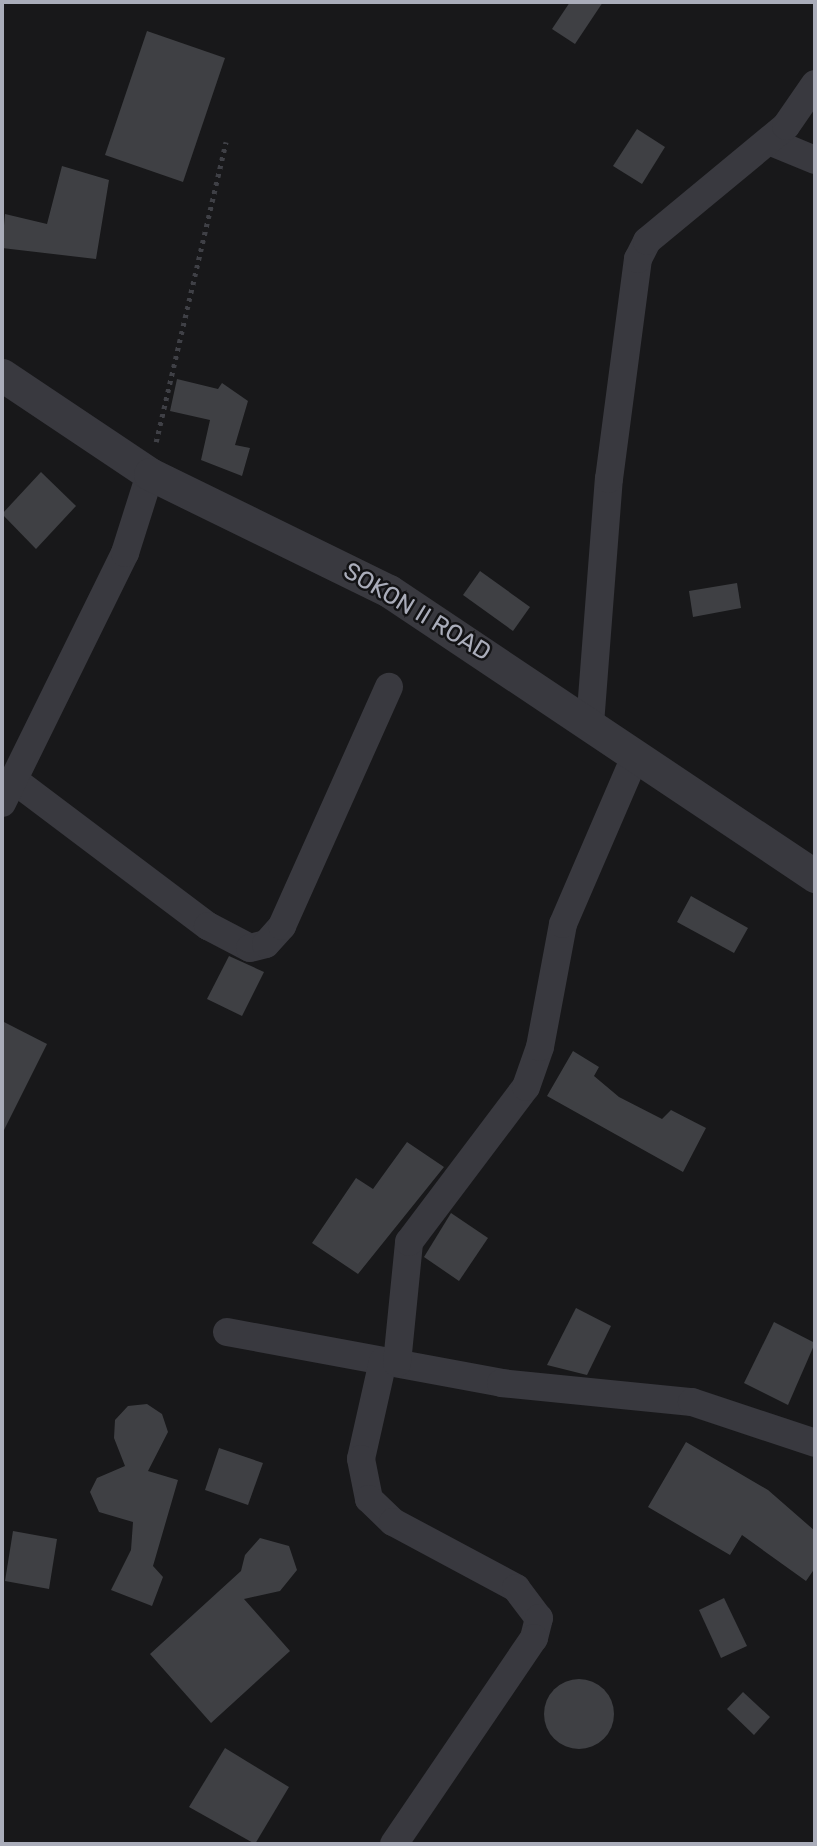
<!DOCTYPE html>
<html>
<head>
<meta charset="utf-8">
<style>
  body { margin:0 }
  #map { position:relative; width:817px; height:1846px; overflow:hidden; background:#18181a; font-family:Rubik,sans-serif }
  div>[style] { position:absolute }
  .building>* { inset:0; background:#3f4044 }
  .round { border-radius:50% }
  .path>* { height:4.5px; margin-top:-2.25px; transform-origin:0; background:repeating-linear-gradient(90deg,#3f4046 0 3.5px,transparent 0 8.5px) }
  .minor>* { height:28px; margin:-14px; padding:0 14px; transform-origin:14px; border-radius:14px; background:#39393f }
  .tertiary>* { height:33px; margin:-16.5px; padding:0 16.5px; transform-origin:16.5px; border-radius:16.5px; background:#39393f }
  span { translate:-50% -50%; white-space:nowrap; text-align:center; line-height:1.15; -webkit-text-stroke:5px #131315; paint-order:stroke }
  .street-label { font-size:24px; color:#aaadba }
  .frame { position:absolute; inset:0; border:4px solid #aaadba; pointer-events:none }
</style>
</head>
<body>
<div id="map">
  <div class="building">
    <div style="clip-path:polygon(570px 2px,603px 2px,575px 44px,552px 29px)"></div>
    <div style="clip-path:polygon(147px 31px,225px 58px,183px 182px,105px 155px)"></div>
    <div style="clip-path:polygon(637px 129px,665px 147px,642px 184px,613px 166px)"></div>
    <div style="clip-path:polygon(62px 166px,109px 180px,96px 259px,2px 248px,5px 214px,47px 224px)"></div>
    <div style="clip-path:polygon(177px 379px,218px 389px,222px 383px,248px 401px,235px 445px,250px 448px,242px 476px,201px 460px,210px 420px,170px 411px)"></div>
    <div style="clip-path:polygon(41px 472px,76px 506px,36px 549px,2px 514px)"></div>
    <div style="clip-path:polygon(480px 571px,530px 607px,513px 631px,463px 595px)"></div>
    <div style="clip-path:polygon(737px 583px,741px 608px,693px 617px,689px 591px)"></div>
    <div style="clip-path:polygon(691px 896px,748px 928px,734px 953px,677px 922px)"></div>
    <div style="clip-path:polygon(229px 956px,264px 972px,242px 1016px,207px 999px)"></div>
    <div style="clip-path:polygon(2px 1021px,47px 1044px,2px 1134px)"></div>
    <div style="clip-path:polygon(573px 1051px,599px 1067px,594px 1076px,619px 1097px,662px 1119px,671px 1110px,706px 1128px,683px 1172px,547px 1096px)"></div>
    <div style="clip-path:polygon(407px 1142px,444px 1167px,358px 1274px,312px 1243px,356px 1178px,373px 1189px)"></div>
    <div style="clip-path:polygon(451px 1213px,488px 1238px,459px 1281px,424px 1257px)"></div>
    <div style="clip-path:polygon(576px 1308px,611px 1326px,587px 1375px,547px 1365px)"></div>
    <div style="clip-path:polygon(774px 1322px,815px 1343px,788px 1405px,744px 1383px)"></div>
    <div style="clip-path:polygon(147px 1404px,162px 1414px,168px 1432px,148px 1471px,178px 1480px,153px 1566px,163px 1577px,152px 1606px,111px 1590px,131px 1550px,133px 1522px,99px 1512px,90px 1492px,97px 1478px,125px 1466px,114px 1438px,115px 1420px,128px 1406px)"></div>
    <div style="clip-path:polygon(686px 1442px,768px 1490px,815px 1531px,815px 1568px,806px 1581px,742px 1535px,730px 1555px,648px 1507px)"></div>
    <div style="clip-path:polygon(219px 1448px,263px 1463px,248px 1505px,205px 1490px)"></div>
    <div style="clip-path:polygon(13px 1531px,57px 1539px,49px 1589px,5px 1581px)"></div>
    <div style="clip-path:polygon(260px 1538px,289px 1546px,297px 1570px,280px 1591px,244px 1599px,290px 1651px,211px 1723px,150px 1654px,241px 1571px,245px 1555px)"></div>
    <div style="clip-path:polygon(724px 1598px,747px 1646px,721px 1658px,699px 1610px)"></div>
    <div class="round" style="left:544px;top:1679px;width:70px;height:70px"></div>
    <div style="clip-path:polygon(743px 1692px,770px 1717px,754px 1735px,727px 1709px)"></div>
    <div style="clip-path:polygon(225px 1748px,289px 1787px,255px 1844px,189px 1807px)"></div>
  </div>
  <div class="path">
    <div style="left:156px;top:442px;width:308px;rotate:-76.9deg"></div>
  </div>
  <div class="minor">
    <div style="left:769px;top:141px;width:50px;rotate:22.4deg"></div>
    <div style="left:590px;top:724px;width:246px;rotate:-85.6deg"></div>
    <div style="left:609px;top:479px;width:222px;rotate:-82.5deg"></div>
    <div style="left:638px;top:259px;width:20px;rotate:-63deg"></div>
    <div style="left:647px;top:241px;width:180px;rotate:-39.6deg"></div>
    <div style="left:786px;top:126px;width:51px;rotate:-55.4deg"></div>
    <div style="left:14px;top:780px;width:243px;rotate:37deg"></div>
    <div style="left:208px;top:926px;width:47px;rotate:27.6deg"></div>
    <div style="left:250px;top:948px;width:16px;rotate:-14deg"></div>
    <div style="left:266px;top:944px;width:24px;rotate:-48deg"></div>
    <div style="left:282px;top:926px;width:262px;rotate:-65.9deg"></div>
    <div style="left:2px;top:803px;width:279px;rotate:-63.8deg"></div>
    <div style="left:125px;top:553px;width:83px;rotate:-72.4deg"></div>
    <div style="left:227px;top:1332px;width:279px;rotate:10.5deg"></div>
    <div style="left:501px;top:1383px;width:192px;rotate:5.7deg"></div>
    <div style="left:692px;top:1402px;width:130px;rotate:18.4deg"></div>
    <div style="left:383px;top:1361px;width:100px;rotate:102.7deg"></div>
    <div style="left:361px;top:1459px;width:41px;rotate:78.7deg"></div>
    <div style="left:369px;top:1499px;width:33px;rotate:44deg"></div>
    <div style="left:393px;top:1522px;width:140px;rotate:28.2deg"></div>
    <div style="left:516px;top:1588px;width:38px;rotate:53deg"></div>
    <div style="left:539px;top:1618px;width:21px;rotate:104deg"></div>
    <div style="left:534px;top:1638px;width:249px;rotate:124.2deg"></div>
    <div style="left:397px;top:1363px;width:122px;rotate:-84.3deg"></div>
    <div style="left:409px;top:1242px;width:194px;rotate:-53deg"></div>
    <div style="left:526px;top:1087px;width:42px;rotate:-70.7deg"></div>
    <div style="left:540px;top:1047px;width:125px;rotate:-79.4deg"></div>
    <div style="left:563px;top:924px;width:182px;rotate:-66.7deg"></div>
  </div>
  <div class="tertiary">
    <div style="left:2px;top:375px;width:178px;rotate:33.8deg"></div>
    <div style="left:150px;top:474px;width:266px;rotate:26.1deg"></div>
    <div style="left:389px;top:591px;width:513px;rotate:33.78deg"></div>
  </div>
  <div class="street-label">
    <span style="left:417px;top:612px;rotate:31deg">SOKON II ROAD</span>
  </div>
  <div class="frame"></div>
</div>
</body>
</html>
